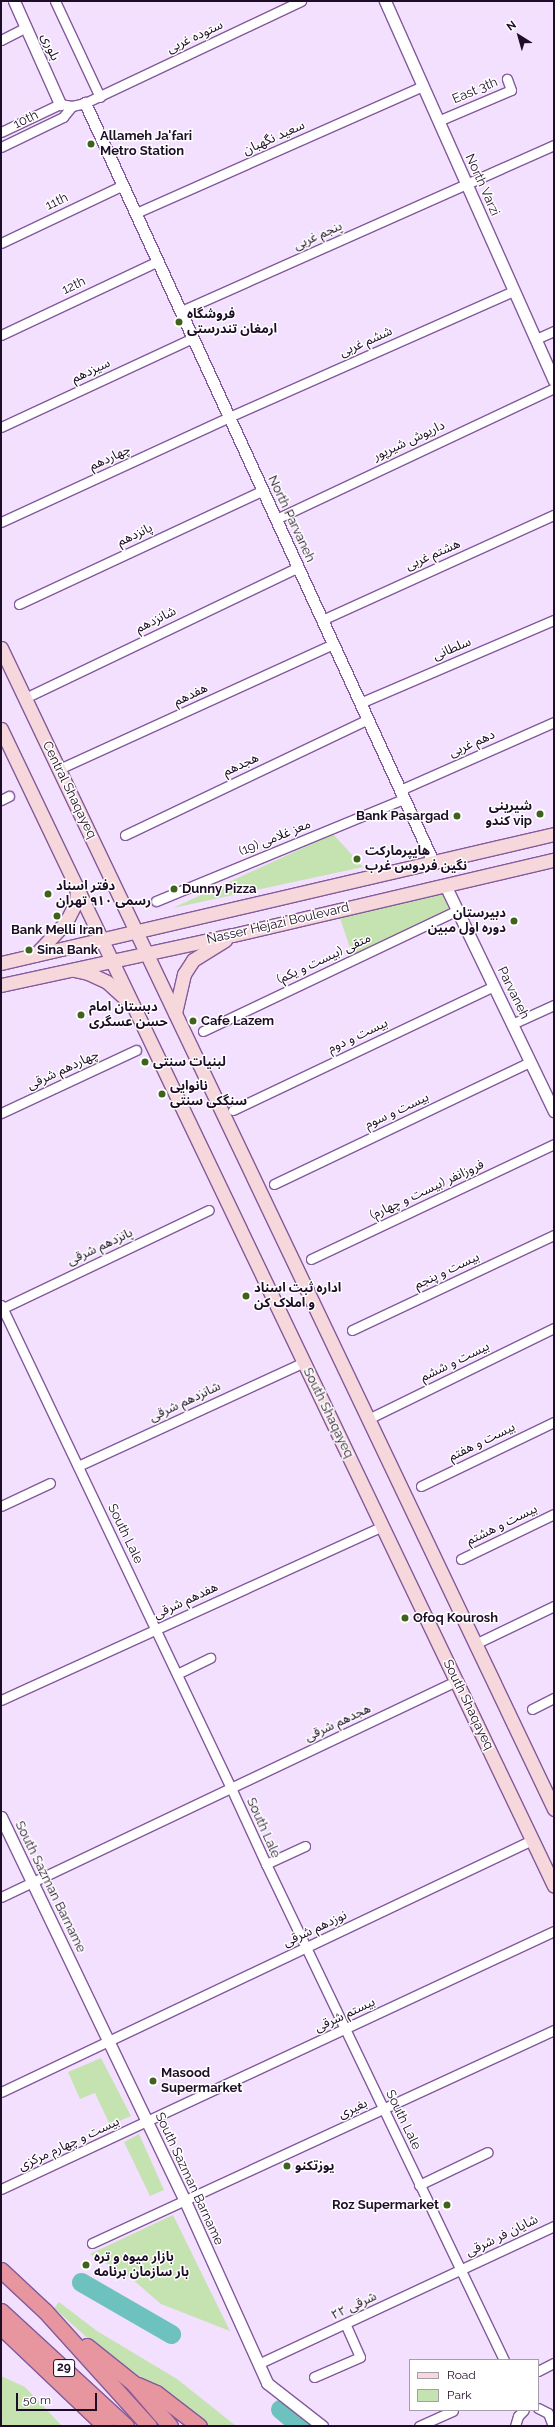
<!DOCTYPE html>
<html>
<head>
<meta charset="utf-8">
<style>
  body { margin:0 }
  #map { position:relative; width:555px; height:2427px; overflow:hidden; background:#f2e0fe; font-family:Raleway,"Noto Sans Arabic",sans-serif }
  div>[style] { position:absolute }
  .green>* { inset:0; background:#c5e2b1 }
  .river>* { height:19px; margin:-9.5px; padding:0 9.5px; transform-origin:9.5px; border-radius:9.5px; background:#6dc1be }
  .roads { filter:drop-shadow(1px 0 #835a9b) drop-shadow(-1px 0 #835a9b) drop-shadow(0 1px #835a9b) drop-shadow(0 -1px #835a9b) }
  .minor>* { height:9px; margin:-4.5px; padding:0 4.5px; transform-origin:4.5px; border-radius:4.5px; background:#fff }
  .tertiary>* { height:11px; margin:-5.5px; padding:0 5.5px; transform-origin:5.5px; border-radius:5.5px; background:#fff }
  .secondary>* { height:13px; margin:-6.5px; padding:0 6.5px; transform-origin:6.5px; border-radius:6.5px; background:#f6d8dc }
  .trunk>* { height:15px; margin:-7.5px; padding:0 7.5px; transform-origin:7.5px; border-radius:7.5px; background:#e796a0 }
  .dots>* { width:11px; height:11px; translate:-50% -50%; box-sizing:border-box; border:2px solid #fff; border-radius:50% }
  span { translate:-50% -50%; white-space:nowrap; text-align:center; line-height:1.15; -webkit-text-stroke:3px #fff; paint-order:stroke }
  .shield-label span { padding:1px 3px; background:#fff; border:1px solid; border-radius:3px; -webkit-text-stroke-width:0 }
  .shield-label { font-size:12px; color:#1e0d26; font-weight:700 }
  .street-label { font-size:13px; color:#1e0d26 }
  .poi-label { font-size:13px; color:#1e0d26; font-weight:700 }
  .left { translate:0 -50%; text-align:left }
  .right { translate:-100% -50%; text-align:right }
  .frame { position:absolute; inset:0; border:2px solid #1e0d26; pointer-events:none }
  .legend { position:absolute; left:409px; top:2359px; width:130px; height:52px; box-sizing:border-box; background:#fff; border:1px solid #a59ea8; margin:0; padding:5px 7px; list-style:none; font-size:12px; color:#1e0d26 }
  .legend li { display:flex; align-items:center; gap:8px; height:20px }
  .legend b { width:20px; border:1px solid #a59ea8 }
  .north { position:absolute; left:499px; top:16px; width:40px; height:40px; -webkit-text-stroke:3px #fff; paint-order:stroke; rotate:323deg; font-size:11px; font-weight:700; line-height:16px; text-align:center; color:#1e0d26 }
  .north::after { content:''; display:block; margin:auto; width:14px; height:18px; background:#1e0d26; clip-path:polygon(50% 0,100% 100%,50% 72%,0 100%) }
  .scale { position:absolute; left:16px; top:2393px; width:81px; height:18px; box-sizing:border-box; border:2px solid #1e0d26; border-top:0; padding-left:5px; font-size:12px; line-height:14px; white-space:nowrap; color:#1e0d26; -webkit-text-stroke:3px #fff; paint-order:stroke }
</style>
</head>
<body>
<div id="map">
  <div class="green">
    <div style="clip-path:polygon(333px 834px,363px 867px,173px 908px)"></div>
    <div style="clip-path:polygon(441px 889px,450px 912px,353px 957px,339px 915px)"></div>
    <div style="clip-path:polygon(101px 2058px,131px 2116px,110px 2125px,95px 2093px,80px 2099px,68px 2072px)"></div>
    <div style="clip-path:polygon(139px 2134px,164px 2190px,150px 2196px,124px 2142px)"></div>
    <div style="clip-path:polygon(173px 2215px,230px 2331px,161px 2304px,131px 2278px,90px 2254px)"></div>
    <div style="clip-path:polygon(59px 2302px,97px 2331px,177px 2379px,236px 2426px,204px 2426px,112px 2360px,54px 2308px)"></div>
    <div style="clip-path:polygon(1px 2376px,25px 2387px,62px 2426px,1px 2426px)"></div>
  </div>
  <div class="river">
    <div style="left:81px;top:2282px;width:104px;rotate:30deg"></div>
    <div style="left:280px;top:2409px;width:26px;rotate:40deg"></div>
  </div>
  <div class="roads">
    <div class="minor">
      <div style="left:55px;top:1px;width:106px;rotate:64.9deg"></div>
      <div style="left:1px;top:40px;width:28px;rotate:-27deg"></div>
      <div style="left:438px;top:121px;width:79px;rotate:-23deg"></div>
      <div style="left:511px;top:90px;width:12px;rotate:-110deg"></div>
      <div style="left:1px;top:132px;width:65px;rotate:-25.4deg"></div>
      <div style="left:60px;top:104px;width:12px;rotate:9deg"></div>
      <div style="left:72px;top:106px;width:13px;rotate:-13deg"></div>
      <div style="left:85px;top:103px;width:239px;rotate:-25.3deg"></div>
      <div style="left:1px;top:147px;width:69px;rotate:-25.8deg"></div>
      <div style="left:63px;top:117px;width:14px;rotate:-51deg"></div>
      <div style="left:136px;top:213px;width:314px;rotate:-23.9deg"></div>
      <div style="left:1px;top:243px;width:135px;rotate:-25.4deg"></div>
      <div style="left:181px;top:311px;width:408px;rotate:-24deg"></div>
      <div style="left:1px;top:335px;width:174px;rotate:-25.2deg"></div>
      <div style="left:536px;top:339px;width:20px;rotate:-24deg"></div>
      <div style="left:1px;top:427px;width:212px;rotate:-24.9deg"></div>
      <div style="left:276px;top:519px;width:307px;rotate:-25.2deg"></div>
      <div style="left:1px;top:522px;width:251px;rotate:-24.7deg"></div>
      <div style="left:229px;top:417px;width:312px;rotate:-23.9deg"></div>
      <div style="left:19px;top:604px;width:269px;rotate:-25deg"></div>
      <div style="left:322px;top:620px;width:255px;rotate:-24.4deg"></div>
      <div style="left:25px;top:698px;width:303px;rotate:-25.6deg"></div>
      <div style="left:360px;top:703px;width:211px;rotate:-23.2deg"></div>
      <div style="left:59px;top:769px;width:301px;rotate:-24.5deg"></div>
      <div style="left:400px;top:790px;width:168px;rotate:-23.8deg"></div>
      <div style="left:1px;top:800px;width:9px;rotate:-27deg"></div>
      <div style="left:125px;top:835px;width:269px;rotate:-25.5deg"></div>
      <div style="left:156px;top:901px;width:268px;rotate:-22.4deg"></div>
      <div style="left:512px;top:1024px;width:46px;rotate:-24.3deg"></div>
      <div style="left:203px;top:1031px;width:282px;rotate:-25.4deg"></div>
      <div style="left:233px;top:1110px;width:289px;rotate:-25.4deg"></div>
      <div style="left:1px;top:1113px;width:149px;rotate:-25deg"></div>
      <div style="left:274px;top:1184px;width:284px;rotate:-25.5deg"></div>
      <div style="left:311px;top:1259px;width:269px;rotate:-25.3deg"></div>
      <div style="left:1px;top:1305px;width:535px;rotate:64.54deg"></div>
      <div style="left:231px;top:1788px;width:84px;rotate:65.3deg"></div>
      <div style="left:266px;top:1864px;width:550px;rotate:64.37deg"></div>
      <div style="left:1px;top:1309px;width:230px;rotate:-25.5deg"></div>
      <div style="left:352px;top:1330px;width:223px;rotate:-25.2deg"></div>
      <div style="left:368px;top:1419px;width:207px;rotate:-26.1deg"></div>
      <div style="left:78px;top:1466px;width:249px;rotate:-24.7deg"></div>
      <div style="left:421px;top:1486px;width:148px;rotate:-25.7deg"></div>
      <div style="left:1px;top:1506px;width:54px;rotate:-25.1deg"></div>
      <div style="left:461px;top:1559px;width:103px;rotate:-25.8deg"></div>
      <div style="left:475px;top:1644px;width:88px;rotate:-25.7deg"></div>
      <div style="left:177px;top:1674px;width:37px;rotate:-26deg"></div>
      <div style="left:1px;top:1700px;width:419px;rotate:-24.5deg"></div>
      <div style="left:532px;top:1709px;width:25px;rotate:-27deg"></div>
      <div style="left:266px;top:1864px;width:43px;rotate:-24.8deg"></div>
      <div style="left:1px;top:1897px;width:504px;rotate:-25.39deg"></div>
      <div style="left:1px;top:2092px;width:588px;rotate:-25.39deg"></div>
      <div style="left:419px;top:2185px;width:76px;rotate:-25.6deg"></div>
      <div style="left:1px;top:2189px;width:610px;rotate:-25.01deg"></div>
      <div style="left:92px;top:2243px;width:509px;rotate:-24.75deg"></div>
      <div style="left:258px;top:2364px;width:327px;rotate:-25deg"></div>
      <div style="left:538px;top:2371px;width:18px;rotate:-27deg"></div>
      <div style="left:314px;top:2377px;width:50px;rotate:-23.5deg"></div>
      <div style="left:360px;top:2357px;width:36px;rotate:-114deg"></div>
      <div style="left:538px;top:2408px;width:11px;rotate:27deg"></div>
      <div style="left:548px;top:2413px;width:14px;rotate:69deg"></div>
      <div style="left:419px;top:2426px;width:37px;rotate:-24deg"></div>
      <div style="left:515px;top:2426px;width:10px;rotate:-73deg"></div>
      <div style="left:518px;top:2416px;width:8px;rotate:-45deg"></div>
    </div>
    <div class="tertiary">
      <div style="left:14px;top:1px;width:113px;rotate:65.9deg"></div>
      <div style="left:385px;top:1px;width:415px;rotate:66deg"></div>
      <div style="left:85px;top:103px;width:837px;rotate:65.36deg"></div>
      <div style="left:446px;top:887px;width:249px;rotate:64.3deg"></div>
      <div style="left:1px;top:1817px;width:426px;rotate:64.4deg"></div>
      <div style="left:185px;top:2201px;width:200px;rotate:65.7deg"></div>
      <div style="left:267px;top:2383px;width:70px;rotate:38deg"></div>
    </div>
    <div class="secondary">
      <div style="left:1px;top:648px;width:1286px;rotate:64.53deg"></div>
      <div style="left:1px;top:729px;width:1282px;rotate:64.45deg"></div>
      <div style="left:35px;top:955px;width:45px;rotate:-46.8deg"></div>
      <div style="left:66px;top:922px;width:22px;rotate:-63deg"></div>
      <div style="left:76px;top:902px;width:13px;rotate:-86deg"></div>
      <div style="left:1px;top:963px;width:568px;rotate:-13.13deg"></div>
      <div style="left:74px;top:970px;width:14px;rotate:12deg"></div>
      <div style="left:88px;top:973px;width:21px;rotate:25deg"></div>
      <div style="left:107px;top:982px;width:24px;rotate:42deg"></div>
      <div style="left:1px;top:985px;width:237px;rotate:-12.2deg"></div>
      <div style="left:233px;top:935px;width:330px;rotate:-13.2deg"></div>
      <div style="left:175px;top:1013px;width:40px;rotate:-77deg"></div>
      <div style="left:184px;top:974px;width:17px;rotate:-57deg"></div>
      <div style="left:193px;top:960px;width:38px;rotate:-32deg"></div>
    </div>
    <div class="trunk">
      <div style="left:1px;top:2270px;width:60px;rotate:43deg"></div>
      <div style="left:45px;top:2311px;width:155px;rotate:47.9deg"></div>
      <div style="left:1px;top:2311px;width:170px;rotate:42.6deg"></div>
      <div style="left:1px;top:2327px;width:144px;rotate:43.6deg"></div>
      <div style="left:87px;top:2346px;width:59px;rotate:38.8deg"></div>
      <div style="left:133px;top:2383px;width:57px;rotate:49.3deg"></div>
      <div style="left:138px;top:2385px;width:20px;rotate:24deg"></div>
      <div style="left:156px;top:2393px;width:54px;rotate:37.5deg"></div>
    </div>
  </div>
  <div class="dots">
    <div style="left:91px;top:144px;background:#3f631c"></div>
    <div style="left:179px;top:322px;background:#3f631c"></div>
    <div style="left:540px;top:814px;background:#3f631c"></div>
    <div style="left:457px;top:816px;background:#3f631c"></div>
    <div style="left:357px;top:859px;background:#3f631c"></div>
    <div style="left:174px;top:889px;background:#3f631c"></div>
    <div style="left:48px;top:894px;background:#3f631c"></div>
    <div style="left:57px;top:916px;background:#3f631c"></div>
    <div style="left:514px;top:921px;background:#3f631c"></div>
    <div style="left:29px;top:950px;background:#3f631c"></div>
    <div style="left:81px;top:1015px;background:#3f631c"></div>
    <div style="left:193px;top:1021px;background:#3f631c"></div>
    <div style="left:145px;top:1062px;background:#3f631c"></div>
    <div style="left:162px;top:1094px;background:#3f631c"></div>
    <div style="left:246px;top:1296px;background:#3f631c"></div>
    <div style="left:405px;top:1618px;background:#3f631c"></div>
    <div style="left:153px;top:2081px;background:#3f631c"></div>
    <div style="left:287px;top:2166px;background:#3f631c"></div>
    <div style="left:447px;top:2205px;background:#3f631c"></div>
    <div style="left:86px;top:2265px;background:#3f631c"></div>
  </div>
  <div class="shield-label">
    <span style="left:64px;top:2368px">29</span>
  </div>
  <div class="street-label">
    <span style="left:195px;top:37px;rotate:-25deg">ستوده غربی</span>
    <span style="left:50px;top:47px;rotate:67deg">بلوری</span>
    <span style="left:475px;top:91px;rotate:-23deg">East 3th</span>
    <span style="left:26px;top:120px;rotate:-26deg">10th</span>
    <span style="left:274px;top:138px;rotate:-24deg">سعید نگهبان</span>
    <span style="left:482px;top:185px;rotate:66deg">North Varzi</span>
    <span style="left:57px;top:202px;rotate:-25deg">11th</span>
    <span style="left:318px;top:236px;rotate:-24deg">پنجم غربی</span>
    <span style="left:74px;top:286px;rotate:-25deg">12th</span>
    <span style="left:366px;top:342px;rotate:-24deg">ششم غربی</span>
    <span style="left:91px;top:371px;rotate:-25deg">سیزدهم</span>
    <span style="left:409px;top:441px;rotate:-25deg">داریوش شیرپور</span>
    <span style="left:110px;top:458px;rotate:-25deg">چهاردهم</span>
    <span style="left:291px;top:519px;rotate:65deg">North Parvaneh</span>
    <span style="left:135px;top:535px;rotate:-25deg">پانزدهم</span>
    <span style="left:433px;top:555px;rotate:-24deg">هشتم غربی</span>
    <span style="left:156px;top:620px;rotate:-26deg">شانزدهم</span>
    <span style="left:452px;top:649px;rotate:-23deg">سلطانی</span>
    <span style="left:191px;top:695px;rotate:-25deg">هفدهم</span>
    <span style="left:472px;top:744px;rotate:-24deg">دهم غربی</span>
    <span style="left:241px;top:765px;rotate:-25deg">هجدهم</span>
    <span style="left:69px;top:790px;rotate:64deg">Central Shaqayeq</span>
    <span style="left:275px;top:838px;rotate:-22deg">معز غلامی (19)</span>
    <span style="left:278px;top:924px;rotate:-13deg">Nasser Hejazi Boulevard</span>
    <span style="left:324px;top:959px;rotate:-25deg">متقی (بیست و یکم)</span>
    <span style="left:513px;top:993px;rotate:64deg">Parvaneh</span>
    <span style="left:358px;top:1036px;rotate:-25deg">بیست و دوم</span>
    <span style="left:63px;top:1070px;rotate:-25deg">چهاردهم شرقی</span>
    <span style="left:397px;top:1111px;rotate:-25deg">بیست و سوم</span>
    <span style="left:427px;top:1190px;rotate:-25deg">فروزانفر (بیست و چهارم)</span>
    <span style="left:100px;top:1247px;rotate:-25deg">پانزدهم شرقی</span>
    <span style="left:447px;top:1271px;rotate:-25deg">بیست و پنجم</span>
    <span style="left:455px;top:1362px;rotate:-26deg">بیست و ششم</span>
    <span style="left:185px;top:1402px;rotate:-25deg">شانزدهم شرقی</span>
    <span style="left:328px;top:1413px;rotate:64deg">South Shaqayeq</span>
    <span style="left:482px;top:1442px;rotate:-26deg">بیست و هفتم</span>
    <span style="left:502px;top:1525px;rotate:-26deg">بیست و هشتم</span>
    <span style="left:125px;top:1534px;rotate:64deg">South Lale</span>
    <span style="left:186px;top:1601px;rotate:-25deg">هفدهم شرقی</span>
    <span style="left:468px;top:1705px;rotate:64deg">South Shaqayeq</span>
    <span style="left:338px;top:1723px;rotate:-25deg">هجدهم شرقی</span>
    <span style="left:263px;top:1828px;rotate:66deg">South Lale</span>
    <span style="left:50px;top:1887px;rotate:64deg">South Sazman Barname</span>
    <span style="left:315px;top:1929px;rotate:-25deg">نوزدهم شرقی</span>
    <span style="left:345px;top:2015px;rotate:-25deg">بیستم شرقی</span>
    <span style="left:353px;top:2109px;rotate:-25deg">بغیری</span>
    <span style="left:403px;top:2120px;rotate:64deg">South Lale</span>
    <span style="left:69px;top:2144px;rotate:-25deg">بیست و چهارم مرکزی</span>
    <span style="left:189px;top:2179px;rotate:65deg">South Sazman Barname</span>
    <span style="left:502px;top:2236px;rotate:-26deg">شایان فر شرقی</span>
    <span style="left:354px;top:2306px;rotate:-25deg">۲۲ شرقی</span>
  </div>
  <div class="poi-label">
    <span class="left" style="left:100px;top:144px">Allameh Ja'fari<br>Metro Station</span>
    <span class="left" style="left:187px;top:322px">فروشگاه<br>ارمغان تندرستی</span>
    <span class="right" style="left:532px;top:814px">شیرینی<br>کندو vip</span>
    <span class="right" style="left:449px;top:816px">Bank Pasargad</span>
    <span class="left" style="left:365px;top:859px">هایپرمارکت<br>نگین فردوس غرب</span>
    <span class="left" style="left:56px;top:894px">دفتر اسناد<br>رسمی ۹۱۰ تهران</span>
    <span class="left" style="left:182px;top:889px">Dunny Pizza</span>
    <span class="right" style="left:506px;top:921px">دبیرستان<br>دوره اول مبین</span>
    <span style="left:57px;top:930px">Bank Melli Iran</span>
    <span class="left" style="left:37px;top:950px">Sina Bank</span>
    <span class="left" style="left:89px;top:1015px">دبستان امام<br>حسن عسگری</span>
    <span class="left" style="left:201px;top:1021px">Cafe Lazem</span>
    <span class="left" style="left:153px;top:1062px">لبنیات سنتی</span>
    <span class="left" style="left:170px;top:1094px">نانوایی<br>سنگکی سنتی</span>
    <span class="left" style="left:254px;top:1296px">اداره ثبت اسناد<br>و املاک کن</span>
    <span class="left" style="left:413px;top:1618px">Ofoq Kourosh</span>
    <span class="left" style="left:161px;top:2081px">Masood<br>Supermarket</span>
    <span class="left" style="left:295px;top:2166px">یوزتکنو</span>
    <span class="right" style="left:439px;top:2205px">Roz Supermarket</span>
    <span class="left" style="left:94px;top:2265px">بازار میوه و تره<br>بار سازمان برنامه</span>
  </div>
  <div class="frame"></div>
  <ul class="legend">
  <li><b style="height:5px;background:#f6d8dc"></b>Road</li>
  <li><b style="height:11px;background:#c5e2b1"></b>Park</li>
  </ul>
  <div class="north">N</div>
  <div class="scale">50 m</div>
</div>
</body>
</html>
